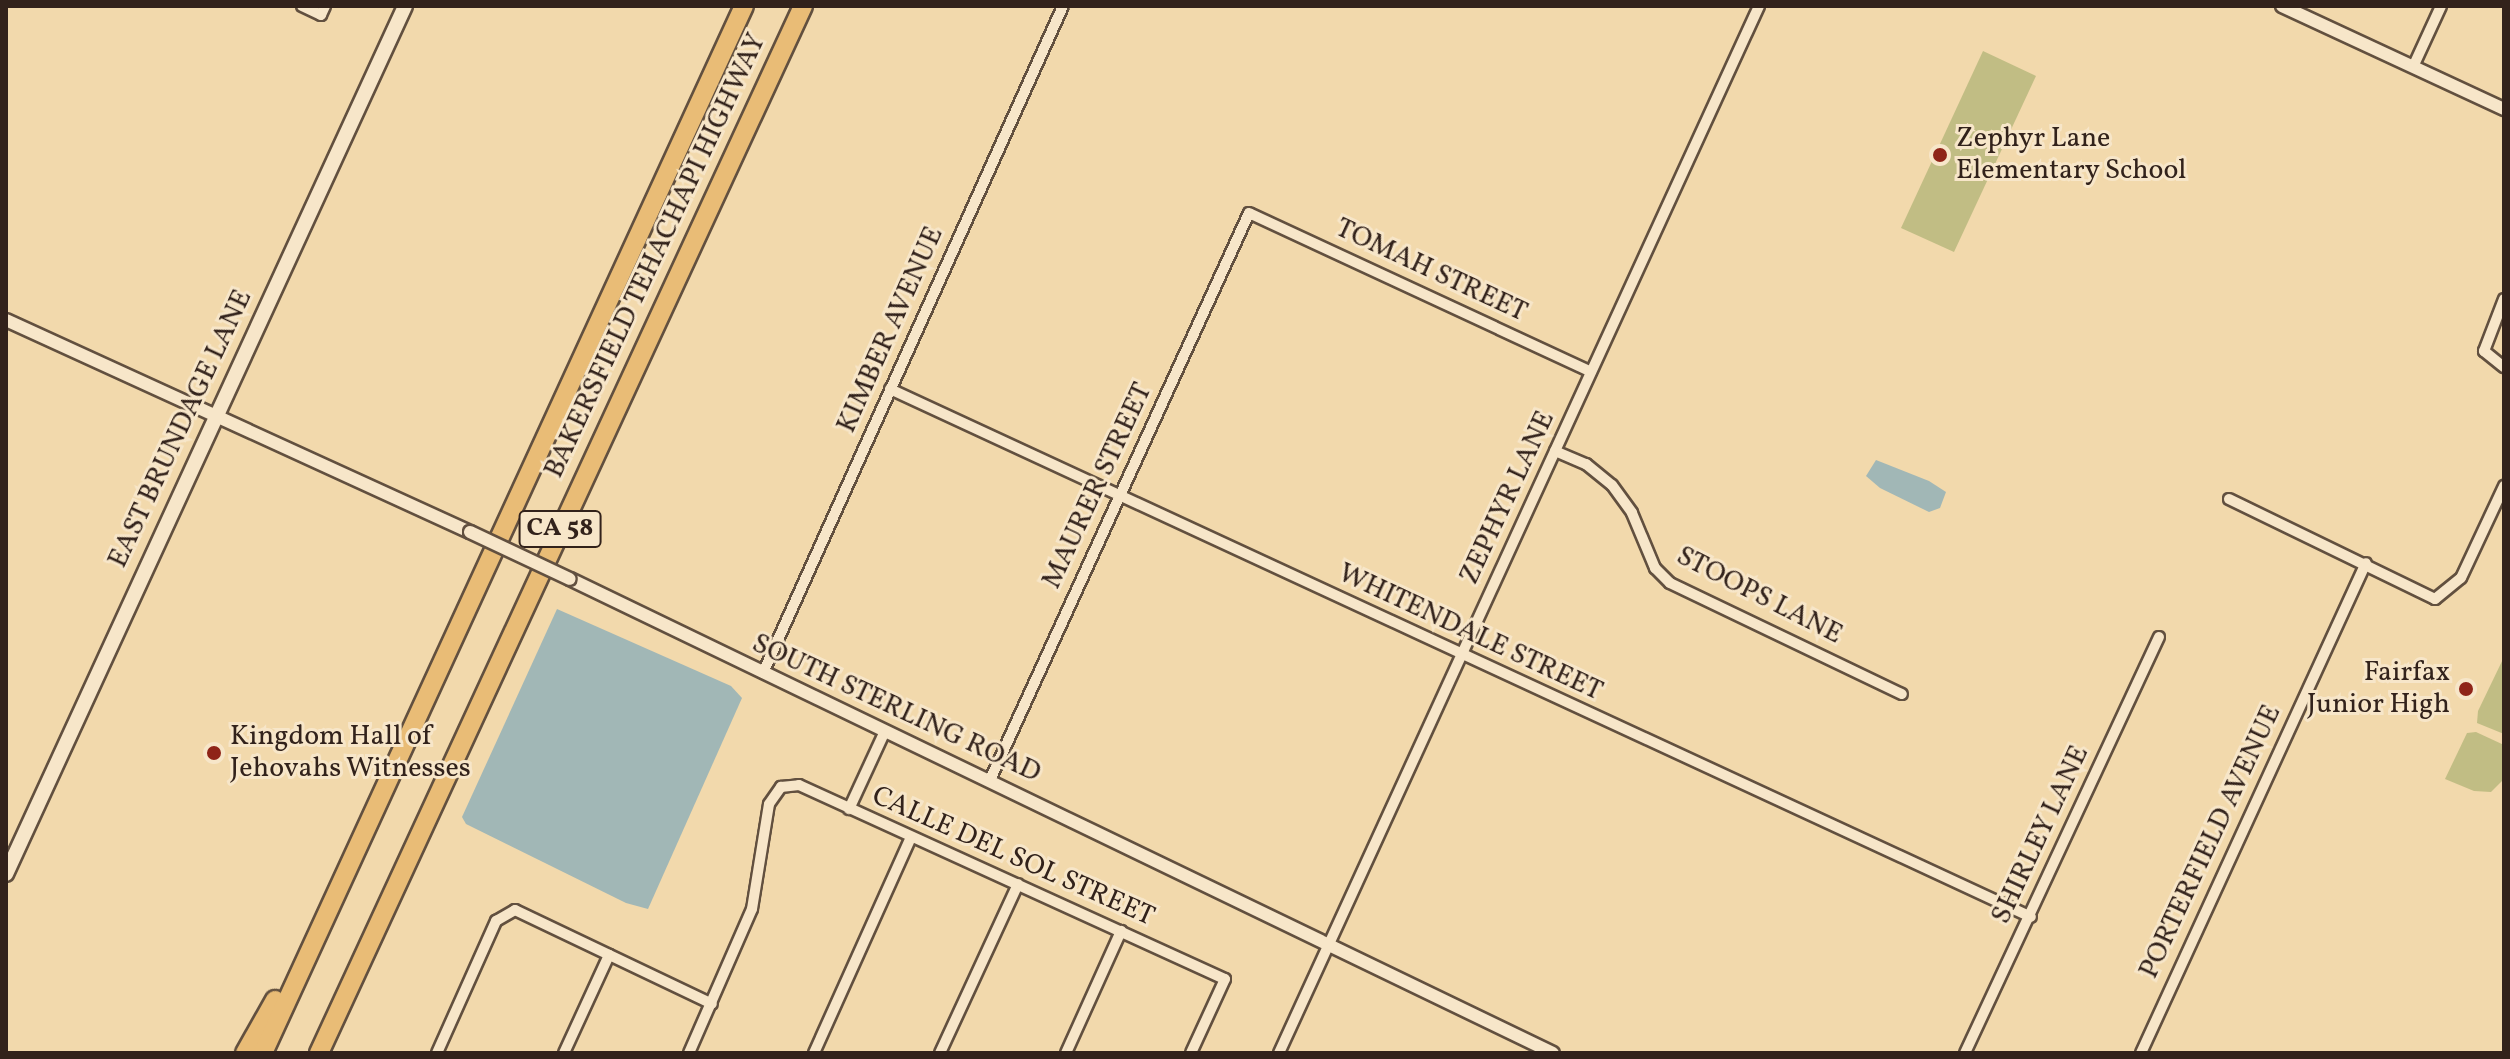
<!DOCTYPE html>
<html>
<head>
<meta charset="utf-8">
<style>
  body { margin:0 }
  #map { position:relative; width:2510px; height:1059px; overflow:hidden; background:#f2d9ac; font-family:Vollkorn,serif }
  div>[style] { position:absolute }
  .green>* { inset:0; background:#c1bd84 }
  .water>* { inset:0; background:#a1b7b6 }
  .roads { filter:drop-shadow(2px 0 #62503f) drop-shadow(-2px 0 #62503f) drop-shadow(0 2px #62503f) drop-shadow(0 -2px #62503f) }
  .minor>* { height:10px; margin:-5px; padding:0 5px; transform-origin:5px; border-radius:5px; background:#f7e6c9 }
  .tertiary>* { height:12px; margin:-6px; padding:0 6px; transform-origin:6px; border-radius:6px; background:#f7e6c9 }
  .secondary>* { height:14px; margin:-7px; padding:0 7px; transform-origin:7px; border-radius:7px; background:#f7e6c9 }
  .motorway>* { height:18px; margin:-9px; padding:0 9px; transform-origin:9px; border-radius:9px; background:#e9bc76 }
  .bridges { filter:drop-shadow(2px 0 #62503f) drop-shadow(-2px 0 #62503f) drop-shadow(0 2px #62503f) drop-shadow(0 -2px #62503f) }
  .tertiary-bridge>* { height:12px; margin:-6px; padding:0 6px; transform-origin:6px; border-radius:6px; background:#f7e6c9 }
  .dots>* { width:22px; height:22px; translate:-50% -50%; box-sizing:border-box; border:4px solid #f7e6c9; border-radius:50% }
  span { translate:-50% -50%; white-space:nowrap; text-align:center; line-height:1.15; -webkit-text-stroke:6px #f7e6c9; paint-order:stroke }
  .shield-label span { padding:2px 6px; background:#f7e6c9; border:2px solid; border-radius:6px; -webkit-text-stroke-width:0 }
  .shield-label { font-size:26px; color:#32221b; font-weight:700 }
  .poi-label { font-size:28px; color:#32221b }
  .left { translate:0 -50%; text-align:left }
  .right { translate:-100% -50%; text-align:right }
  .street-label { font-size:28px; color:#32221b }
  .frame { position:absolute; inset:0; border:8px solid #32221b; pointer-events:none }
</style>
</head>
<body>
<div id="map">
  <div class="green">
    <div style="clip-path:polygon(1983px 51px,2036px 76px,1954px 252px,1901px 228px)"></div>
    <div style="clip-path:polygon(2504px 657px,2504px 734px,2477px 723px,2478px 711px)"></div>
    <div style="clip-path:polygon(2476px 732px,2504px 745px,2504px 779px,2491px 792px,2474px 791px,2445px 779px,2467px 733px)"></div>
  </div>
  <div class="water">
    <div style="clip-path:polygon(1876px 460px,1929px 481px,1946px 492px,1940px 508px,1929px 512px,1880px 488px,1866px 476px)"></div>
    <div style="clip-path:polygon(557px 609px,731px 686px,742px 698px,648px 909px,626px 903px,466px 824px,462px 817px)"></div>
  </div>
  <div class="roads">
    <div class="minor">
      <div style="left:302px;top:6px;width:21px;rotate:25deg"></div>
      <div style="left:321px;top:15px;width:10px;rotate:-66deg"></div>
      <div style="left:2413px;top:67px;width:67px;rotate:-65.3deg"></div>
      <div style="left:2504px;top:299px;width:56px;rotate:111deg"></div>
      <div style="left:2484px;top:351px;width:26px;rotate:39deg"></div>
      <div style="left:890px;top:389px;width:1257px;rotate:24.83deg"></div>
      <div style="left:1555px;top:451px;width:34px;rotate:23deg"></div>
      <div style="left:1586px;top:464px;width:33px;rotate:39deg"></div>
      <div style="left:1612px;top:485px;width:34px;rotate:54deg"></div>
      <div style="left:1632px;top:513px;width:60px;rotate:67.3deg"></div>
      <div style="left:1655px;top:568px;width:21px;rotate:45deg"></div>
      <div style="left:1670px;top:583px;width:257px;rotate:25.6deg"></div>
      <div style="left:2229px;top:499px;width:229px;rotate:25.9deg"></div>
      <div style="left:2435px;top:599px;width:33px;rotate:-39deg"></div>
      <div style="left:2461px;top:578px;width:102px;rotate:-64.9deg"></div>
      <div style="left:763px;top:673px;width:731px;rotate:-65.78deg"></div>
      <div style="left:990px;top:780px;width:623px;rotate:-65.45deg"></div>
      <div style="left:1249px;top:213px;width:377px;rotate:24.9deg"></div>
      <div style="left:849px;top:809px;width:86px;rotate:-65.2deg"></div>
      <div style="left:437px;top:1053px;width:145px;rotate:-65.9deg"></div>
      <div style="left:496px;top:921px;width:22px;rotate:-30deg"></div>
      <div style="left:515px;top:910px;width:218px;rotate:25.5deg"></div>
      <div style="left:564px;top:1053px;width:108px;rotate:-65.3deg"></div>
      <div style="left:689px;top:1053px;width:157px;rotate:-66.4deg"></div>
      <div style="left:752px;top:909px;width:106px;rotate:-80.8deg"></div>
      <div style="left:769px;top:804px;width:21px;rotate:-55deg"></div>
      <div style="left:781px;top:787px;width:18px;rotate:-6deg"></div>
      <div style="left:799px;top:785px;width:468px;rotate:24.5deg"></div>
      <div style="left:1225px;top:979px;width:81px;rotate:114.7deg"></div>
      <div style="left:814px;top:1053px;width:237px;rotate:-65.8deg"></div>
      <div style="left:940px;top:1053px;width:186px;rotate:-65.2deg"></div>
      <div style="left:1066px;top:1053px;width:134px;rotate:-65.7deg"></div>
      <div style="left:1279px;top:1053px;width:1152px;rotate:-65.37deg"></div>
      <div style="left:1965px;top:1053px;width:459px;rotate:-65deg"></div>
      <div style="left:2141px;top:1053px;width:539px;rotate:-65.34deg"></div>
    </div>
    <div class="tertiary">
      <div style="left:2282px;top:6px;width:245px;rotate:24.9deg"></div>
      <div style="left:6px;top:320px;width:510px;rotate:24.56deg"></div>
      <div style="left:570px;top:579px;width:1091px;rotate:25.74deg"></div>
    </div>
    <div class="secondary">
      <div style="left:6px;top:874px;width:955px;rotate:-65.31deg"></div>
    </div>
    <div class="motorway">
      <div style="left:245px;top:1053px;width:61px;rotate:-60.5deg"></div>
      <div style="left:263px;top:1053px;width:1152px;rotate:-65.33deg"></div>
      <div style="left:319px;top:1053px;width:1153px;rotate:-65.19deg"></div>
    </div>
  </div>
  <div class="bridges">
    <div class="tertiary-bridge">
      <div style="left:470px;top:532px;width:110px;rotate:25.2deg"></div>
    </div>
  </div>
  <div class="dots">
    <div style="left:1940px;top:155px;background:#8f2418"></div>
    <div style="left:2466px;top:689px;background:#8f2418"></div>
    <div style="left:214px;top:753px;background:#8f2418"></div>
  </div>
  <div class="shield-label">
    <span style="left:560px;top:529px">CA 58</span>
  </div>
  <div class="poi-label">
    <span class="left" style="left:1956px;top:155px">Zephyr Lane<br>Elementary School</span>
    <span class="right" style="left:2450px;top:689px">Fairfax<br>Junior High</span>
    <span class="left" style="left:230px;top:753px">Kingdom Hall of<br>Jehovahs Witnesses</span>
  </div>
  <div class="street-label">
    <span style="left:656px;top:256px;rotate:-65deg">BAKERSFIELD TEHACHAPI HIGHWAY</span>
    <span style="left:1431px;top:271px;rotate:25deg">TOMAH STREET</span>
    <span style="left:891px;top:330px;rotate:-66deg">KIMBER AVENUE</span>
    <span style="left:181px;top:429px;rotate:-65deg">EAST BRUNDAGE LANE</span>
    <span style="left:1098px;top:486px;rotate:-65deg">MAURER STREET</span>
    <span style="left:1508px;top:498px;rotate:-65deg">ZEPHYR LANE</span>
    <span style="left:1759px;top:596px;rotate:27deg">STOOPS LANE</span>
    <span style="left:1470px;top:633px;rotate:25deg">WHITENDALE STREET</span>
    <span style="left:896px;top:709px;rotate:25deg">SOUTH STERLING ROAD</span>
    <span style="left:2041px;top:835px;rotate:-65deg">SHIRLEY LANE</span>
    <span style="left:2211px;top:842px;rotate:-65deg">PORTERFIELD AVENUE</span>
    <span style="left:1013px;top:857px;rotate:24deg">CALLE DEL SOL STREET</span>
  </div>
  <div class="frame"></div>
</div>
</body>
</html>
